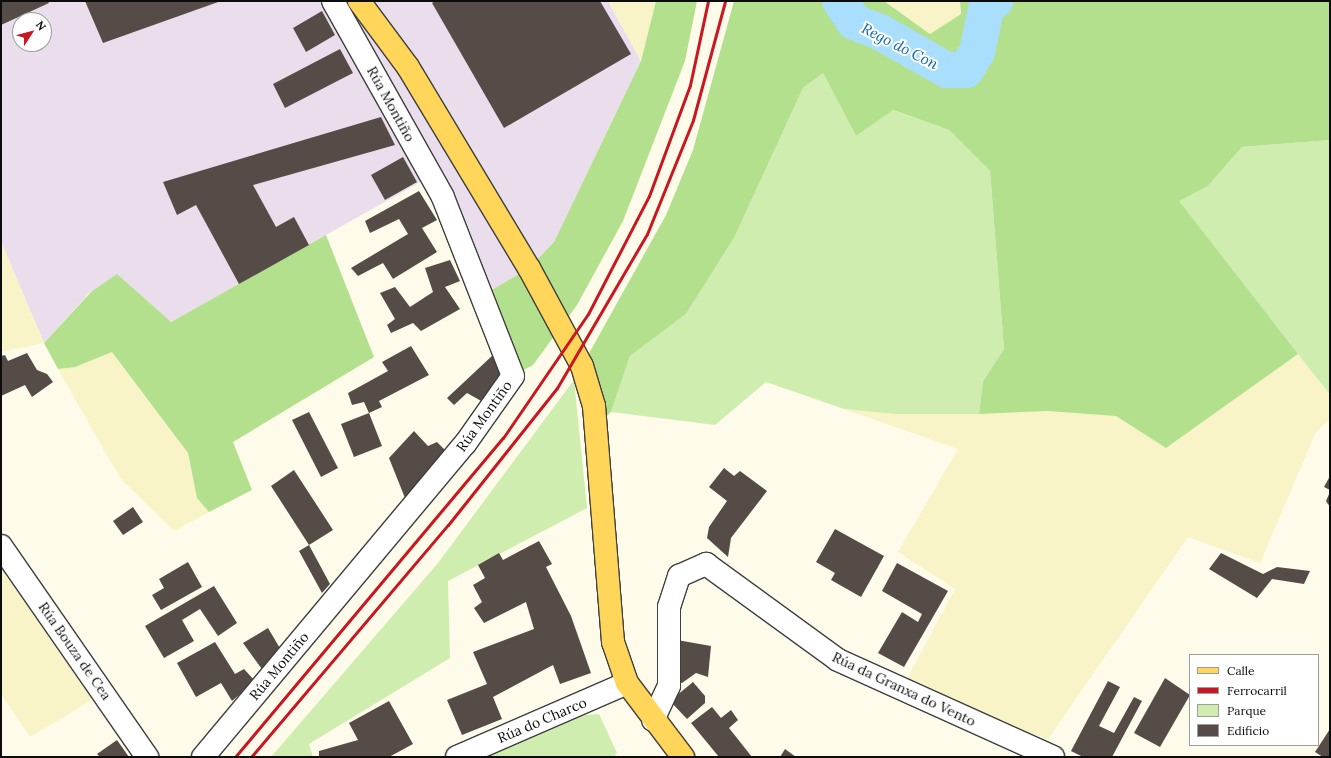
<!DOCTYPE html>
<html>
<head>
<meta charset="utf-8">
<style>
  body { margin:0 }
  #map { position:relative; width:1331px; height:758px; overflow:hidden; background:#fffbea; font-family:Lora,serif }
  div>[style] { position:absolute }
  .industrial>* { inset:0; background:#eadeec }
  .farmland>* { inset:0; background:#f8f4c7 }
  .green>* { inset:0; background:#d0edb0 }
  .forest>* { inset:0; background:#b3e08d }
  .river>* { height:36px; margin:-18px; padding:0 18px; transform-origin:18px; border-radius:18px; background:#a9defd }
  .building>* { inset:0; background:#554c47 }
  .roads { filter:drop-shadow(1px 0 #3f3f3f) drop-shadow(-1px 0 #3f3f3f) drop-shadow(0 1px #3f3f3f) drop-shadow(0 -1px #3f3f3f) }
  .minor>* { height:22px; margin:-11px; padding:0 11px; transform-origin:11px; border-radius:11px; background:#fff }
  .major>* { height:22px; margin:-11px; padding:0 11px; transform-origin:11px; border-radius:11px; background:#ffd65a }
  .rail>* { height:3px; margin:-1.5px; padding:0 1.5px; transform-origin:1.5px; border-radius:1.5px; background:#c91620 }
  span { translate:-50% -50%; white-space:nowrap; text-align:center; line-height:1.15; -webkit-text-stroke:4px #fff; paint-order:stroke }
  .street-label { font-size:14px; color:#0c0c0c }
  .water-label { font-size:15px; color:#0965a9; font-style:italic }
  .frame { position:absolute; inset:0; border:2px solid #0c0c0c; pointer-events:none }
  .legend { position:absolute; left:1189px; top:654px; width:130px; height:92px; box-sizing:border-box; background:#fff; border:1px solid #9e9e9e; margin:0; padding:5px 7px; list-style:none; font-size:12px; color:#0c0c0c }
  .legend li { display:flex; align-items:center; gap:8px; height:20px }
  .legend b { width:20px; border:1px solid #9e9e9e }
  .north { position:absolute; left:12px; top:12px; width:40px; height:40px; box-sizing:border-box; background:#fff; border:1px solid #9e9e9e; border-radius:50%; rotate:54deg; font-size:11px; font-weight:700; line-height:16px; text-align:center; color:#0c0c0c }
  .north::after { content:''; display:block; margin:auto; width:14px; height:18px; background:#c91620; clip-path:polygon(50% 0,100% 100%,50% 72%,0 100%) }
</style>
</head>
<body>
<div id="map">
  <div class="industrial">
    <div style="clip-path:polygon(evenodd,1px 1px,608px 1px,641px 61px,554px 242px,529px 268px,483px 295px,431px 176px,171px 322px,90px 292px,44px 343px,1px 242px,1px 1px,20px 20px,44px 20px,44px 44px,20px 44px,20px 20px)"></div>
  </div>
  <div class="farmland">
    <div style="clip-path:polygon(608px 1px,656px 1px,641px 61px)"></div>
    <div style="clip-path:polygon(884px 1px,960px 1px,961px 14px,930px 34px)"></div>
    <div style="clip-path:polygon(1px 242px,44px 343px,1px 352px)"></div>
    <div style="clip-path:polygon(112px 351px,188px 453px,195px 488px,209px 512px,174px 531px,120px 478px,58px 369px,75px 367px)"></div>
    <div style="clip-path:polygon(1298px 354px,1330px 396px,1330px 418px,1315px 434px,1260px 563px,1188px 537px,1048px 739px,908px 692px,908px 677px,955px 589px,898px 552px,958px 449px,844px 409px,894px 414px,1047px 411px,1116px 416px,1166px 448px)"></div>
    <div style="clip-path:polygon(1px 568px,92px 700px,30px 737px,1px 694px)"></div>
  </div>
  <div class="green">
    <div style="clip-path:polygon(823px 73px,856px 136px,892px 110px,949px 130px,990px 171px,1004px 349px,983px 381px,979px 414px,894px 414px,844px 409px,766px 382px,715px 425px,611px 412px,630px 356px,686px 314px,734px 238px,803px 88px)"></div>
    <div style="clip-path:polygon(1330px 140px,1330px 395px,1178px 201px,1208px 186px,1242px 147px)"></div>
    <div style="clip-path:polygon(574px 380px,587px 508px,448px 581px,450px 658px,309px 744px,313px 757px,271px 757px,438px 563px)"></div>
    <div style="clip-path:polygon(599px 714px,617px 753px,614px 757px,457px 757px,546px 718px)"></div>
  </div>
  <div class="forest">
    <div style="clip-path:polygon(656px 1px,697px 1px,685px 61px,623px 221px,577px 305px,533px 365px,513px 376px,483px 295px,529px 268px,554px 242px,641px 61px)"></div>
    <div style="clip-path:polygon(734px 1px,884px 1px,930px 34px,961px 14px,960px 1px,1330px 1px,1330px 140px,1242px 147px,1208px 186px,1179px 201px,1298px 354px,1166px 448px,1116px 416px,1047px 411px,979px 414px,983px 381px,1004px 349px,990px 171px,949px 130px,893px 110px,856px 136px,823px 73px,803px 88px,734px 238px,686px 314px,630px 356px,611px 412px,595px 427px,582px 366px,666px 215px,693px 150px)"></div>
    <div style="clip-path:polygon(326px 235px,374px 357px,233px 442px,252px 490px,209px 512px,197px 498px,188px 453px,112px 352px,75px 367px,58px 369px,44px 343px,91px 292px,117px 274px,171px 322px)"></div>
  </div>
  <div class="river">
    <div style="left:840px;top:1px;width:25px;rotate:56deg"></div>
    <div style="left:854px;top:22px;width:28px;rotate:21deg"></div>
    <div style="left:880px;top:32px;width:77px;rotate:29.6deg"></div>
    <div style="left:947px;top:70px;width:19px"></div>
    <div style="left:966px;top:70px;width:21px;rotate:-59deg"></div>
    <div style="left:977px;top:52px;width:49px;rotate:-78.2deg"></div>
    <div style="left:987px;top:4px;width:9px;rotate:-21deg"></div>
  </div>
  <div class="building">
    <div style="clip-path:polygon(1px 1px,48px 1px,49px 3px,1px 25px)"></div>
    <div style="clip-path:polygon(85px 1px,221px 1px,103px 43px)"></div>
    <div style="clip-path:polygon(435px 1px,600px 1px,631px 54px,504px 128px,432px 3px)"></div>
    <div style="clip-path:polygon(322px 11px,335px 35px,306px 52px,293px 28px)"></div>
    <div style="clip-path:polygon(340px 49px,353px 73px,285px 108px,273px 84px)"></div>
    <div style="clip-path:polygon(381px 117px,395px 145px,253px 185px,276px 227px,294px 217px,309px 245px,239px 284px,196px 205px,177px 215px,163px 182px)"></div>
    <div style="clip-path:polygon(403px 157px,417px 182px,385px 200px,371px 175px)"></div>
    <div style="clip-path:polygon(419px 191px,437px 220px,422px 228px,437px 252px,393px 279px,383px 263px,358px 276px,351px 268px,408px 234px,399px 219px,370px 233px,365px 221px)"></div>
    <div style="clip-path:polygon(450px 260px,460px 281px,445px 287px,460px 309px,421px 331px,413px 323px,391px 333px,387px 325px,395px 319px,380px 293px,395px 287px,410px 307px,433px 292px,425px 268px)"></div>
    <div style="clip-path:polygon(411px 346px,429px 375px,379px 401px,382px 407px,369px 413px,382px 446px,354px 457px,341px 424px,369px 413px,364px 402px,352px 405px,348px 393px,388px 371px,382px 362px)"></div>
    <div style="clip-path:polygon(27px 353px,37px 370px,47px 374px,53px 382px,32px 397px,25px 385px,1px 396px,1px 356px,5px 355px,8px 361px)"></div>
    <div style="clip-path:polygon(493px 355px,499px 362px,500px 380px,483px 402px,467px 393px,454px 405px,447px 398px)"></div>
    <div style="clip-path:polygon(309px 412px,338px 468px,321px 477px,292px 420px)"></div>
    <div style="clip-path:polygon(414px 431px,428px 446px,437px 442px,445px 450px,405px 498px,389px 458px)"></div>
    <div style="clip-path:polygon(724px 468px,734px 476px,740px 471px,767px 491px,731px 538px,728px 557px,707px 538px,709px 527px,727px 501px,709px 487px)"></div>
    <div style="clip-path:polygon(294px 470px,333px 530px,309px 545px,330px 584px,322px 593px,299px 551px,309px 545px,271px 486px)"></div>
    <div style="clip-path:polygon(1330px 476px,1330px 490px,1324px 487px)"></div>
    <div style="clip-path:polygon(1330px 492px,1330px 507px,1326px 501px)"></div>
    <div style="clip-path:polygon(133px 507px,143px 522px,123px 535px,113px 521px)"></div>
    <div style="clip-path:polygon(835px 529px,884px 556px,861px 597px,831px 580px,835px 573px,816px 562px)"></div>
    <div style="clip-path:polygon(539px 541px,552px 564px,546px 567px,571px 616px,591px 673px,560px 684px,553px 665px,493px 697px,502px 719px,462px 735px,447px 700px,487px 684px,473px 652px,534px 629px,526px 602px,484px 623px,474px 608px,482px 602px,473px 585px,485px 578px,478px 565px,499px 553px,503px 560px)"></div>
    <div style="clip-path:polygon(1221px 553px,1263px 574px,1277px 567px,1310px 571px,1304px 584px,1272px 579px,1257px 598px,1209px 569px)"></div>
    <div style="clip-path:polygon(188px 562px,202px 587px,161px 610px,152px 595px,164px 588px,159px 579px)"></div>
    <div style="clip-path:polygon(897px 563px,948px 591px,904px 667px,878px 653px,902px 612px,918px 622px,922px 614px,882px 591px)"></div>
    <div style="clip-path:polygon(214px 586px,237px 623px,218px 636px,200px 609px,182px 620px,194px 641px,164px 658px,145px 626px)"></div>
    <div style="clip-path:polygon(268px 628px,281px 650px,264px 672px,243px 643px)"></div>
    <div style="clip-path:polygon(677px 640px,711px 646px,708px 677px,696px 673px,682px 683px,675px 682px)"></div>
    <div style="clip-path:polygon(215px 642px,235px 674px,244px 669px,255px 681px,232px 701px,221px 683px,196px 697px,177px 663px)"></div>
    <div style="clip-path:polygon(1165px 678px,1190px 695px,1160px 747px,1134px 733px)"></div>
    <div style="clip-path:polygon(1108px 681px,1120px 687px,1099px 726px,1114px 733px,1134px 697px,1142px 701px,1112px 757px,1083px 757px,1071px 751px)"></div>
    <div style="clip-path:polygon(693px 682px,705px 696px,705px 703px,687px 719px,670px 701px)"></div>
    <div style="clip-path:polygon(389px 701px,413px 744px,389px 757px,319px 757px,319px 751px,358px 740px,349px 723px)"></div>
    <div style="clip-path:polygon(712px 707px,721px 718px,731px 710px,738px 720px,729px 728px,752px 757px,719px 757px,691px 723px)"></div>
    <div style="clip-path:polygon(1330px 729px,1330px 757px,1323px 757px,1315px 752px)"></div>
    <div style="clip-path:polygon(117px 740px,129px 757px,100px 757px,97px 754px)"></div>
    <div style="clip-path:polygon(785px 749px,796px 757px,780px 757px)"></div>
  </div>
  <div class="roads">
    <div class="minor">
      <div style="left:1px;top:546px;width:257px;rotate:55.3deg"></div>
      <div style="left:653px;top:720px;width:38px;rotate:-65deg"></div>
      <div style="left:669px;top:686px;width:79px;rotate:-90deg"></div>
      <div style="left:669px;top:607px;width:33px;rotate:-72deg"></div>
      <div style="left:679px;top:576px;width:30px;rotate:-24deg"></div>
      <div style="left:706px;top:564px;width:163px;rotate:36deg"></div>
      <div style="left:838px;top:660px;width:236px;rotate:24.3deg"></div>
      <div style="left:203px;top:757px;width:408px;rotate:-50.1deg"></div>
      <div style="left:465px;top:444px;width:83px;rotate:-54.8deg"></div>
      <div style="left:513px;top:376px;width:192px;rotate:-111.4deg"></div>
      <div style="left:443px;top:197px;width:225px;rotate:-119.3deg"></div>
      <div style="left:457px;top:757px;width:185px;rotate:-23.5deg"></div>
    </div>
    <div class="major">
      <div style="left:359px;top:1px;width:82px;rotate:53.4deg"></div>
      <div style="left:408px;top:67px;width:235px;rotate:59deg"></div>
      <div style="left:529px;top:268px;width:111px;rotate:61.6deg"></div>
      <div style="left:582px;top:366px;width:42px;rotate:73.3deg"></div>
      <div style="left:594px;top:406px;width:237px;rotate:85.4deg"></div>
      <div style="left:613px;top:642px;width:43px;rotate:71.1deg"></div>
      <div style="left:627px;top:683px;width:93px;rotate:52.9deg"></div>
    </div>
  </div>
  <div class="rail">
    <div style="left:235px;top:757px;width:417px;rotate:-50deg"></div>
    <div style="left:503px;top:438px;width:150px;rotate:-55.6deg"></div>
    <div style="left:588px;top:314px;width:133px;rotate:-62.7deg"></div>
    <div style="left:649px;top:196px;width:118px;rotate:-69.7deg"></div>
    <div style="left:690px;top:85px;width:86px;rotate:-77.9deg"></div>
    <div style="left:251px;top:757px;width:304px;rotate:-49.7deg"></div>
    <div style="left:448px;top:525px;width:175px;rotate:-51.5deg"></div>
    <div style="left:557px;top:388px;width:178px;rotate:-59.7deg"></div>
    <div style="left:647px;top:234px;width:123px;rotate:-68deg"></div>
    <div style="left:693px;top:120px;width:123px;rotate:-74.9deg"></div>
  </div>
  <div class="street-label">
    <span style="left:391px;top:104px;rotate:61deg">Rúa Montiño</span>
    <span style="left:484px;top:416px;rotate:-54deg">Rúa Montiño</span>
    <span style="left:75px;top:651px;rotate:55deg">Rúa Bouza de Cea</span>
    <span style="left:279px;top:666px;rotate:-50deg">Rúa Montiño</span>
    <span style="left:904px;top:689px;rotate:25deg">Rúa da Granxa do Vento</span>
    <span style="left:542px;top:720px;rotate:-23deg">Rúa do Charco</span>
  </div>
  <div class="water-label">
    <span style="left:900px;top:46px;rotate:27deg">Rego do Con</span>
  </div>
  <div class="frame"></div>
  <ul class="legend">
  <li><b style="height:5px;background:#ffd65a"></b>Calle</li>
  <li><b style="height:5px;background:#c91620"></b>Ferrocarril</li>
  <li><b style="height:11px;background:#d0edb0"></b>Parque</li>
  <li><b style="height:11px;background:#554c47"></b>Edificio</li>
  </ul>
  <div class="north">N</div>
</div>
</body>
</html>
